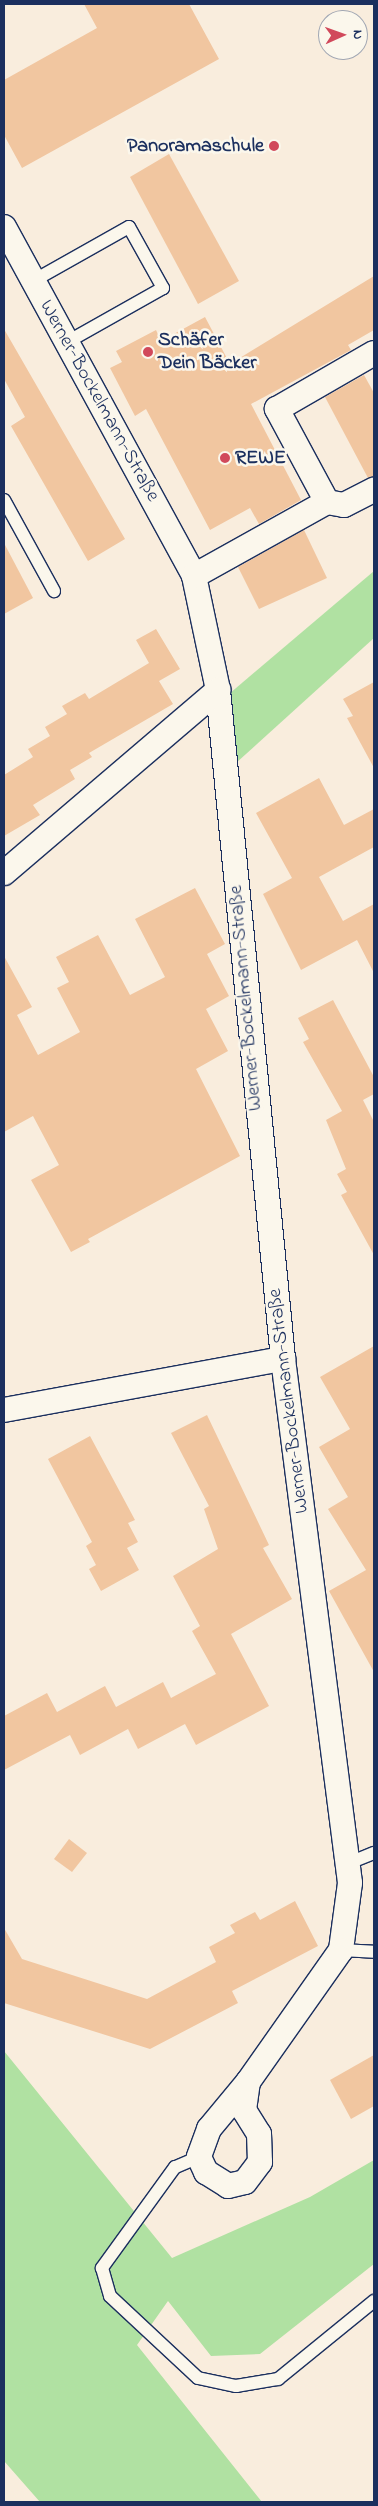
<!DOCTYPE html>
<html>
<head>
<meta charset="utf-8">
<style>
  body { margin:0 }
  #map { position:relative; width:378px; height:2506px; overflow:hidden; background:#f9eddd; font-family:"Indie Flower",sans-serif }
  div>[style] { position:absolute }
  .green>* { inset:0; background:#b0e1a2 }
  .building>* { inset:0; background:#f1c6a0 }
  .roads { filter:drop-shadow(1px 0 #1b2f5e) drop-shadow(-1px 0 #1b2f5e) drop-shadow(0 1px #1b2f5e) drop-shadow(0 -1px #1b2f5e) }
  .service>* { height:12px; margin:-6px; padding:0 6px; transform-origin:6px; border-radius:6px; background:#fbf7ec }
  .minor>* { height:24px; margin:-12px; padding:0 12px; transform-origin:12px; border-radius:12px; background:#fbf7ec }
  .dots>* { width:14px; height:14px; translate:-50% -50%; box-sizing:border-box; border:2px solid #fbf7ec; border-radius:50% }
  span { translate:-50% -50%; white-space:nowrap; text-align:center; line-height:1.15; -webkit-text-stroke:5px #fbf7ec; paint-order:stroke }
  .poi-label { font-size:20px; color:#1b2f5e; font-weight:700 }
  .right { translate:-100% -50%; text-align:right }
  .left { translate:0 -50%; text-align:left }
  .street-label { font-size:20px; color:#1b2f5e }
  .frame { position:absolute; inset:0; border:5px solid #1b2f5e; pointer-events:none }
  .north { position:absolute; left:318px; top:10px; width:50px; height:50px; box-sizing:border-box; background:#fbf7ec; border:1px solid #a1a7b3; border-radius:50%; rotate:88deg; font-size:14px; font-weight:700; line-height:20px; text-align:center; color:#1b2f5e }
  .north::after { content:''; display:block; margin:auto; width:18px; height:22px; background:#d1495b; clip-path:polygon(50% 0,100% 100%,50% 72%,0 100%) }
</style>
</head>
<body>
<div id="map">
  <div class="green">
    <div style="clip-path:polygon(374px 571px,374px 638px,236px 763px,229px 694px)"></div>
    <div style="clip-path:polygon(4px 2051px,172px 2258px,310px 2197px,374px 2160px,374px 2264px,260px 2354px,211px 2356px,168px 2301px,137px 2345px,262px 2502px,40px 2502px,4px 2461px)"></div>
  </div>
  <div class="building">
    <div style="clip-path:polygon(84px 4px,189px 4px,219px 59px,22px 168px,4px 135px,4px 80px,97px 28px)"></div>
    <div style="clip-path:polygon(169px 154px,239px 281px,198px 304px,130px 177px)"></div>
    <div style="clip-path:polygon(374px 276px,374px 330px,348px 345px,351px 350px,251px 404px,301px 500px,259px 524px,250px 508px,210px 530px,146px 409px,135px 416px,110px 368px,122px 362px,116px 351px,156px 330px,161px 341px,205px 317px,230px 364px)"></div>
    <div style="clip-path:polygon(4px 329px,125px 539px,88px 561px,11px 426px,25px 417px,4px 379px)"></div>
    <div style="clip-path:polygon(364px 375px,374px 393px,374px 476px,368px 478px,325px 397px)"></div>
    <div style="clip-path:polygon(304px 530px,327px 578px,259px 609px,238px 567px)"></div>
    <div style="clip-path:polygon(4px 543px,33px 598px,4px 614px)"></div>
    <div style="clip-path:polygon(156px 629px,180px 669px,159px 681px,173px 704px,89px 753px,92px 757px,70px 770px,75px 779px,33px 805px,40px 815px,4px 836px,4px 775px,33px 757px,28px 749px,50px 736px,45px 727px,67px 714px,62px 706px,85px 693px,89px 699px,149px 663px,136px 640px)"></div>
    <div style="clip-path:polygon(374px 682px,374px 768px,347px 718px,353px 716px,343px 699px)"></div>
    <div style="clip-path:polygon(319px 778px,344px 825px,374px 809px,374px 847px,319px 877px,343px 921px,374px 904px,374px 973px,357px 940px,301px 970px,263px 894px,292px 878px,256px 813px)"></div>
    <div style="clip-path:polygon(195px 888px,225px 944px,207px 954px,229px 996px,206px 1009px,228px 1051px,196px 1069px,240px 1156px,88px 1239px,90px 1242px,71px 1252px,31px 1180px,59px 1165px,33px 1116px,4px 1132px,4px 956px,32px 1007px,17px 1015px,38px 1055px,80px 1032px,57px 988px,69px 982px,56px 957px,98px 935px,130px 995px,165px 977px,135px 919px)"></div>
    <div style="clip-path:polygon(333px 1000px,374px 1077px,374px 1094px,363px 1100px,374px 1122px,374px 1255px,341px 1195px,347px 1192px,337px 1174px,346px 1169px,326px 1120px,342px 1111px,303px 1042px,309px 1039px,298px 1018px)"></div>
    <div style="clip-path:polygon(374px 1346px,374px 1672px,329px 1591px,366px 1570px,328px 1509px,348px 1497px,319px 1447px,350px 1429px,320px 1377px)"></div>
    <div style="clip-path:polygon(207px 1415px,269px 1545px,263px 1548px,292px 1599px,231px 1634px,269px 1706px,196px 1745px,185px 1724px,138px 1749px,128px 1729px,80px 1755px,70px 1735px,4px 1770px,4px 1716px,47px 1693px,57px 1712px,105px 1686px,116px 1707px,163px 1682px,171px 1698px,216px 1674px,192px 1631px,200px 1626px,173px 1576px,218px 1549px,204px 1509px,209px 1506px,171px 1433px)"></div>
    <div style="clip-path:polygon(90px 1436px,135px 1520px,128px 1523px,138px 1542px,127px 1548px,139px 1570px,101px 1591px,89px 1569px,96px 1565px,86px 1546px,92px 1542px,48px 1459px)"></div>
    <div style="clip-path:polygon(69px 1839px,87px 1853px,72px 1872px,54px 1859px)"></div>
    <div style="clip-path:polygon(295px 1901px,318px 1946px,232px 1991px,238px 2003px,150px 2049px,4px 2003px,4px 1928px,22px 1959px,147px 1999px,216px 1962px,209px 1947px,235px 1933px,230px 1925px,255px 1912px,260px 1920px)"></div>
    <div style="clip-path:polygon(374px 2055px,374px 2106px,351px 2119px,330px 2080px)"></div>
  </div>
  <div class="roads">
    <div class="service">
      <div style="left:33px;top:281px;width:110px;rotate:-29.4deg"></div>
      <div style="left:129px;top:227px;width:70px;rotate:60.9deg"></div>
      <div style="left:163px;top:288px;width:110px;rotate:150.6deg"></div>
      <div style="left:4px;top:500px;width:104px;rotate:61.2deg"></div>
      <div style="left:349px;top:1863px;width:27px;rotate:-22deg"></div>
      <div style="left:341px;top:1950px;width:33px;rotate:3deg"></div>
      <div style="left:199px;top:2157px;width:26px;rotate:157deg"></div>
      <div style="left:175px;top:2167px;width:125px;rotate:125.9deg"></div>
      <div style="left:102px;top:2268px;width:29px;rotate:74deg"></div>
      <div style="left:110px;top:2296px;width:120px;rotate:43deg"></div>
      <div style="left:198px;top:2378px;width:39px;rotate:12deg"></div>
      <div style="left:236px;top:2386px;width:43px;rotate:-9.5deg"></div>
      <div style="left:278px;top:2379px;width:124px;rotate:-39.1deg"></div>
    </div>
    <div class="minor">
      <div style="left:4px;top:227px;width:397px;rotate:61.4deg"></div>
      <div style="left:194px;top:576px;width:116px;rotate:78.1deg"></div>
      <div style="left:218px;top:690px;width:672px;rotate:84.45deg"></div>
      <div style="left:283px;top:1359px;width:528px;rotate:82.71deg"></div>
      <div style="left:350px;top:1883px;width:68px;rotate:97.7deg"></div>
      <div style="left:341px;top:1950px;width:161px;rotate:125.2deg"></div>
      <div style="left:248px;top:2082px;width:61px;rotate:129.7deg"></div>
      <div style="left:209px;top:2129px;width:30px;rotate:110deg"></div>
      <div style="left:199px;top:2157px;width:17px;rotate:65deg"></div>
      <div style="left:206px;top:2172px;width:26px;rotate:32deg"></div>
      <div style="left:228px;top:2186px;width:17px;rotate:-13deg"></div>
      <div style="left:245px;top:2182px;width:25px;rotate:-53deg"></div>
      <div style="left:260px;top:2162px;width:28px;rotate:-92deg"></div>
      <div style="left:259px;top:2134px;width:28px;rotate:-122deg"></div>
      <div style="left:244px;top:2110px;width:28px;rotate:-82deg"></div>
      <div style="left:327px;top:502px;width:17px;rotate:10deg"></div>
      <div style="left:344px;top:505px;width:34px;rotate:-27deg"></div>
      <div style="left:194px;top:576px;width:152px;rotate:-29.1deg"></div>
      <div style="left:327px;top:502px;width:106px;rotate:-118.3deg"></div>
      <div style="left:277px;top:409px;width:112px;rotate:-30deg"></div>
      <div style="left:4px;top:873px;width:282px;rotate:-40.5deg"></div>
      <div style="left:4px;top:1410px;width:284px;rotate:-10.4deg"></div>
    </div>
  </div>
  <div class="dots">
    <div style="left:274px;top:146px;background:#d1495b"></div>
    <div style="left:148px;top:352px;background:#d1495b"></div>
    <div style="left:225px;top:458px;background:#d1495b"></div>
  </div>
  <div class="poi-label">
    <span class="right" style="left:264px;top:146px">Panoramaschule</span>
    <span class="left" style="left:158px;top:352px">Schäfer<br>Dein Bäcker</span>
    <span class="left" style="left:235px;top:458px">REWE</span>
  </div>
  <div class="street-label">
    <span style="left:99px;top:401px;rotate:61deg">Werner-Bockelmann-Straße</span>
    <span style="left:246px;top:998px;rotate:-95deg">Werner-Bockelmann-Straße</span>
    <span style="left:289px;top:1401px;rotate:-97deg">Werner-Bockelmann-Straße</span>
  </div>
  <div class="frame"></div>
  <div class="north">N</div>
</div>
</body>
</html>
